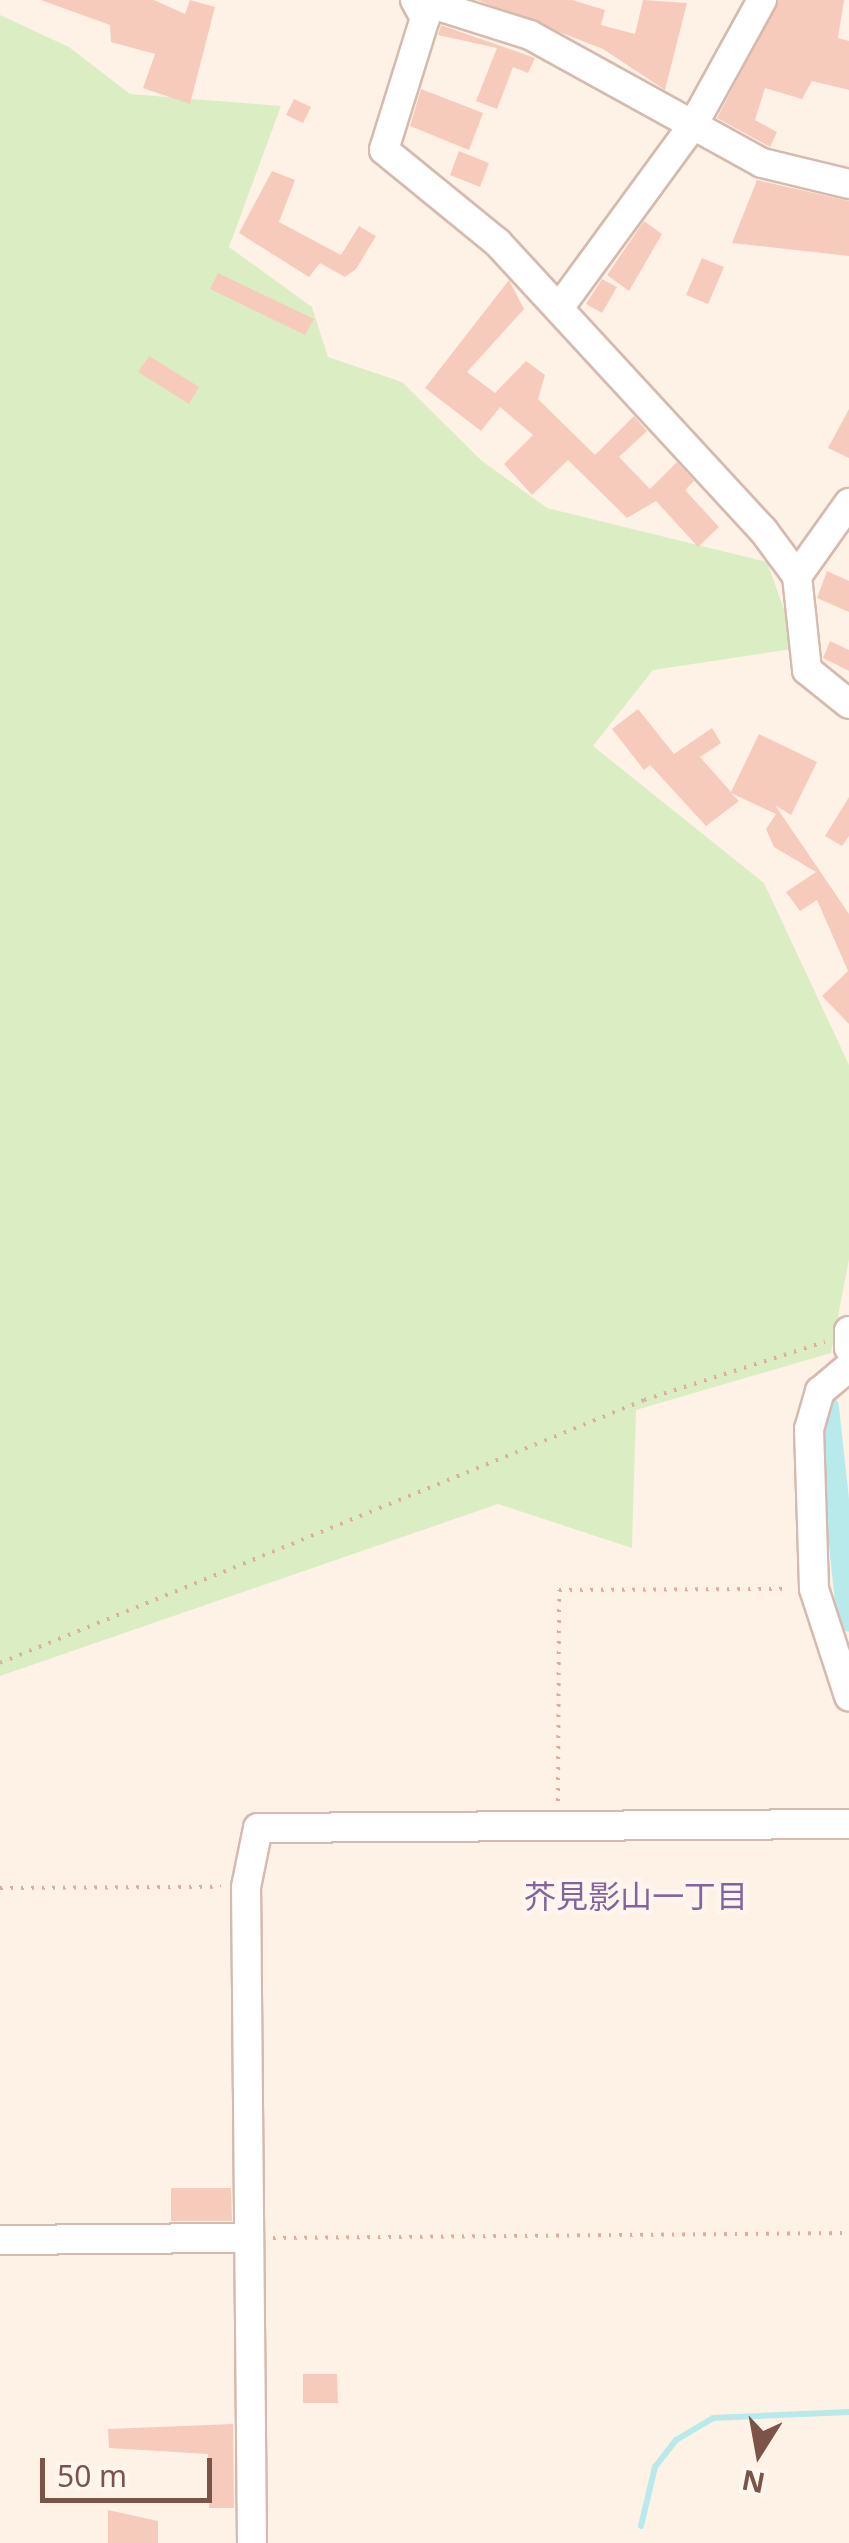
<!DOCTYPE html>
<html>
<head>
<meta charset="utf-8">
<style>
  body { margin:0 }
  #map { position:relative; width:849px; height:2543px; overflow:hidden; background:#fef2e7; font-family:"Noto Sans","Noto Sans JP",sans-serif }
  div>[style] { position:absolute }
  .green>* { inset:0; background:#dbeec3 }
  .stream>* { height:6px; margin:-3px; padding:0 3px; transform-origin:3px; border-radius:3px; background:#b9eaeb }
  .canal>* { height:25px; margin:-12.5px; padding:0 12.5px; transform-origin:12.5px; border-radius:12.5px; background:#b9eaeb }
  .building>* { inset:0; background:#f7cbbc }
  .path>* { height:4px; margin-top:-2px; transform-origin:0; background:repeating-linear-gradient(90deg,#ddae9e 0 2.5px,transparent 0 10.5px) }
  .roads { filter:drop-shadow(2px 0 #d5baae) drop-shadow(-2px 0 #d5baae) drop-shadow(0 2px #d5baae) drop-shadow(0 -2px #d5baae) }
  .minor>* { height:28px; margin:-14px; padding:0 14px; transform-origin:14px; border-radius:14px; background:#fff }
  span { translate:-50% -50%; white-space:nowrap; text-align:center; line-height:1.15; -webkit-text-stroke:8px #fff7ef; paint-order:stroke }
  .neighbourhood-label { font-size:32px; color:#83649f }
  .north { position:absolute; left:709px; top:2403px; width:100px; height:100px; -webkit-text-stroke:8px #fff7ef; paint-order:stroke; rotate:191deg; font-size:28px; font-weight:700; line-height:40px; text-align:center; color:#7c5348 }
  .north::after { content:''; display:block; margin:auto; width:35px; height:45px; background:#7c5348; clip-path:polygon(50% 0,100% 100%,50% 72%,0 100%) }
  .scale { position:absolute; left:40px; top:2458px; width:172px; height:45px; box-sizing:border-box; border:5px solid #7c5348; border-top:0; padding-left:12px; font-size:30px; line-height:35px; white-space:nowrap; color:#7c5348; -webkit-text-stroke:8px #fff7ef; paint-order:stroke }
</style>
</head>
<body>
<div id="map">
  <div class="green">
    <div style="clip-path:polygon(0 15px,69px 47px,130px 94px,281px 106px,229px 247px,312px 307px,328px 357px,402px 382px,482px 461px,547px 508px,767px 562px,798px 648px,653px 670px,593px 746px,764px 883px,849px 1065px,849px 1259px,831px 1353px,636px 1410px,632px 1548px,498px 1504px,0 1676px)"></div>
  </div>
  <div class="stream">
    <div style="left:641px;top:2526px;width:61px;rotate:-76.7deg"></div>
    <div style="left:655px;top:2467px;width:34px;rotate:-52deg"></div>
    <div style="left:676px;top:2440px;width:43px;rotate:-30.7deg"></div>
    <div style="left:713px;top:2418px;width:136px;rotate:-2.5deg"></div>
  </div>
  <div class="canal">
    <div style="left:826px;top:1407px;width:213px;rotate:83.8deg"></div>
  </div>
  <div class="building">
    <div style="clip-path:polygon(41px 0,154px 0,185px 14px,190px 0,215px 7px,190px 104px,143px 88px,155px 54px,111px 42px,110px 25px)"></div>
    <div style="clip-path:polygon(477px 0,572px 0,605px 10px,601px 25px,635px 34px,643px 0,687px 3px,665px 90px,603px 49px)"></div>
    <div style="clip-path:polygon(779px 0,844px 0,838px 38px,849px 41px,849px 90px,812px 81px,802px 99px,765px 88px,755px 120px,777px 132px,770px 147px,717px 118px)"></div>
    <div style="clip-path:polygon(441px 25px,535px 58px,528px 73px,513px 67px,497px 109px,476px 101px,497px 48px,438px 35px)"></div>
    <div style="clip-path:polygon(421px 89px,483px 113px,469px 150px,410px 126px)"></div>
    <div style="clip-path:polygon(294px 99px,311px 107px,303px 123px,286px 115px)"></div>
    <div style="clip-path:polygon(459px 151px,489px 163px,480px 187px,450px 175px)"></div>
    <div style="clip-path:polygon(272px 171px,295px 180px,279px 222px,341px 255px,359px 226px,376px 236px,356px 269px,345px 277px,320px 263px,309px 277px,239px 233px)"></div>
    <div style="clip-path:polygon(757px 180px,849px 201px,849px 256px,732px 243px)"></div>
    <div style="clip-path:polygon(644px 221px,662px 234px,629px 291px,607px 275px)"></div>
    <div style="clip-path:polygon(702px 258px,724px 267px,708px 304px,686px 295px)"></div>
    <div style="clip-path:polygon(218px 273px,314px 319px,305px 335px,210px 289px)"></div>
    <div style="clip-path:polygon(602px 279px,617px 287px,602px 313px,586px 304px)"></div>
    <div style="clip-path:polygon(509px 280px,524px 309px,467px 372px,495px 393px,526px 361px,545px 375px,538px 399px,595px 455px,634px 416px,647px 431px,619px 457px,650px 489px,677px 462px,694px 481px,685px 490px,719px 527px,698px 547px,656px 501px,627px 518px,568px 460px,532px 495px,504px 464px,533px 435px,500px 407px,481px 431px,425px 388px)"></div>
    <div style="clip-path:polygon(149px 356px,199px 387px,189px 404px,138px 372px)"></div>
    <div style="clip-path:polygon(849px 409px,849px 458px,828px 448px)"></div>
    <div style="clip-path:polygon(827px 571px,849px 581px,849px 612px,817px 598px)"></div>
    <div style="clip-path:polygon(830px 641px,849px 650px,849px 671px,823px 658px)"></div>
    <div style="clip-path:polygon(638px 709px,674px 754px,712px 728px,721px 743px,700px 757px,731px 792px,759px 734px,817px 762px,791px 815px,775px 805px,849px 914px,849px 1024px,822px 996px,848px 971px,817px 900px,800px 911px,786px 892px,816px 872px,774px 847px,766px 829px,776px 814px,731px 793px,739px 801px,706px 826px,650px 765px,644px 770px,612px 729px)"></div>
    <div style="clip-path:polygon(849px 797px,849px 836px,842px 846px,825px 836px)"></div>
    <div style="clip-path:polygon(171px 2188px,231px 2188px,232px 2221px,171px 2221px)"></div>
    <div style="clip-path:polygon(303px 2374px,337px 2374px,338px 2403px,303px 2403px)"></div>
    <div style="clip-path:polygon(233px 2424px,234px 2508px,209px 2508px,208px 2454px,109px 2448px,108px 2429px)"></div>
    <div style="clip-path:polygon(108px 2510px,158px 2521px,158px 2543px,108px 2543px)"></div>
  </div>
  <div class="path">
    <div style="left:0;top:1663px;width:696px;rotate:-22.21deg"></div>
    <div style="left:644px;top:1400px;width:190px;rotate:-17.8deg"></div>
    <div style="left:558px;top:1801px;width:211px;rotate:-89.7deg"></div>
    <div style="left:559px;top:1590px;width:228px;rotate:-0.3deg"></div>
    <div style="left:0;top:1888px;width:221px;rotate:-0.3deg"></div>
    <div style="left:273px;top:2238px;width:576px;rotate:-0.5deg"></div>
  </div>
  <div class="roads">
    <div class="minor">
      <div style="left:415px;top:0;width:21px;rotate:61deg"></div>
      <div style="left:425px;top:18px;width:138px;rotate:107.3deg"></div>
      <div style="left:384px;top:150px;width:147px;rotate:39.2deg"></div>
      <div style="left:498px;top:243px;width:391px;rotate:47.3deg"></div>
      <div style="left:763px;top:530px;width:57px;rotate:53.5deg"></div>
      <div style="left:797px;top:576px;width:95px;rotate:83.9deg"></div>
      <div style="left:807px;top:670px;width:54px;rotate:39deg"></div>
      <div style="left:419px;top:0;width:116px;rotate:17.5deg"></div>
      <div style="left:530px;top:35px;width:265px;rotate:28.9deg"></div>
      <div style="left:762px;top:163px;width:89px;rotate:13.6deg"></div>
      <div style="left:559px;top:308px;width:227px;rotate:-53.8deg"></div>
      <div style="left:693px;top:125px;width:143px;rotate:-61.1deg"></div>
      <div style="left:797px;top:576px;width:90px;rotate:-54.5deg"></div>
      <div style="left:849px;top:1331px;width:17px;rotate:90deg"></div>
      <div style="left:849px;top:1367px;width:38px;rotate:140deg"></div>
      <div style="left:820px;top:1391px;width:40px;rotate:106deg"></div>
      <div style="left:809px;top:1429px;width:160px;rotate:88.2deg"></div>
      <div style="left:814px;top:1589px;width:113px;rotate:71.9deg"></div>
      <div style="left:0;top:2240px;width:248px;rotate:-0.5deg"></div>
      <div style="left:252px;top:2543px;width:656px;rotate:-90.52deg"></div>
      <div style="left:246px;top:1887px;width:60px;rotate:-78.5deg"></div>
      <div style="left:258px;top:1828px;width:591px;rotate:-0.39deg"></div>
    </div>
  </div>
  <div class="neighbourhood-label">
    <span style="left:636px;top:1896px">芥見影山一丁目</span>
  </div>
  <div class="north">N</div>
  <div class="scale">50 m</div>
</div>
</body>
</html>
